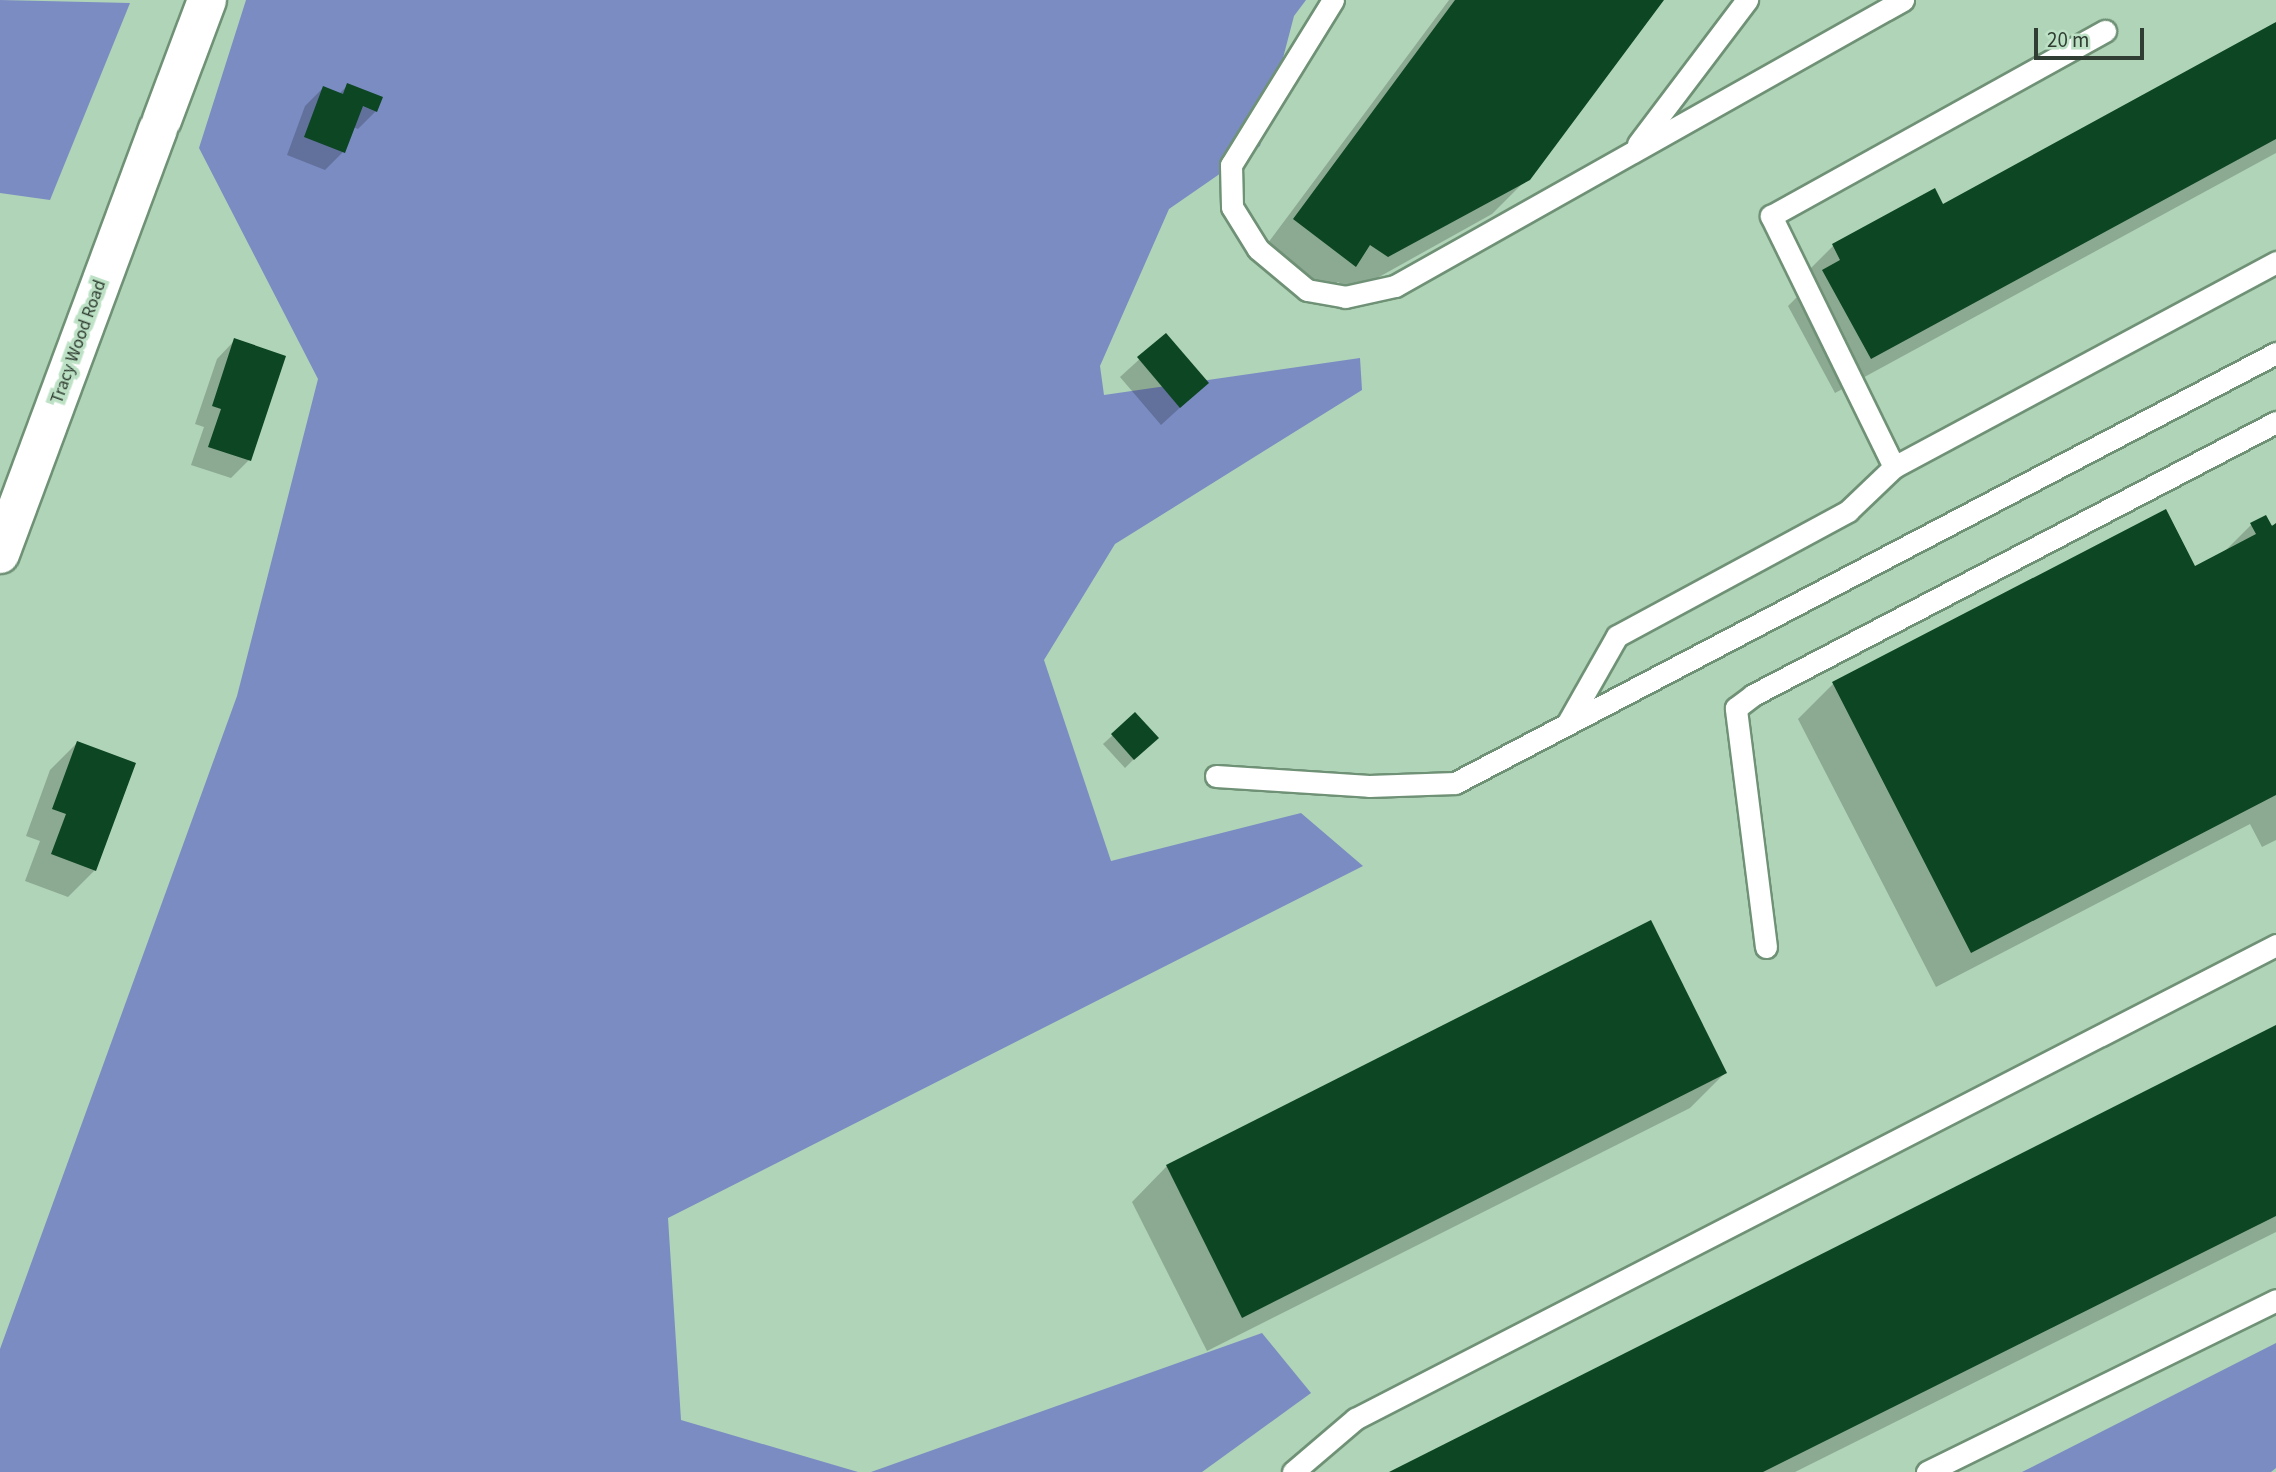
<!DOCTYPE html>
<html>
<head>
<meta charset="utf-8">
<style>
  body { margin:0 }
  #map { position:relative; width:2276px; height:1472px; overflow:hidden; background:#b0d4b7; font-family:"Source Sans 3",sans-serif }
  div>[style] { position:absolute }
  .forest>* { inset:0; background:#7b8cc3 }
  .shadow>* { inset:0; background:#0003 }
  .building>* { inset:0; background:#0c4622 }
  .roads { filter:drop-shadow(2px 0 #6f9176) drop-shadow(-2px 0 #6f9176) drop-shadow(0 2px #6f9176) drop-shadow(0 -2px #6f9176) }
  .service>* { height:21px; margin:-10.5px; padding:0 10.5px; transform-origin:10.5px; border-radius:10.5px; background:#fff }
  .minor>* { height:38px; margin:-19px; padding:0 19px; transform-origin:19px; border-radius:19px; background:#fff }
  span { translate:-50% -50%; white-space:nowrap; text-align:center; line-height:1.15; -webkit-text-stroke:7px #bce1c4; paint-order:stroke }
  .street-label { font-size:18px; color:#2f3d32 }
  .scale { position:absolute; left:2034px; top:28px; width:110px; height:32px; box-sizing:border-box; border:4px solid #2f3d32; border-top:0; padding-left:9px; font-size:21px; line-height:24px; white-space:nowrap; color:#2f3d32; -webkit-text-stroke:5px #bce1c4; paint-order:stroke }
</style>
</head>
<body>
<div id="map">
  <div class="forest">
    <div style="clip-path:polygon(0 0,130px 3px,50px 200px,0 193px)"></div>
    <div style="clip-path:polygon(246px 0,1306px 0,1294px 16px,1260px 146px,1169px 209px,1100px 366px,1104px 395px,1360px 358px,1362px 390px,1115px 544px,1044px 660px,1111px 861px,1301px 813px,1363px 866px,668px 1218px,681px 1420px,858px 1472px,0 1472px,0 1349px,237px 696px,318px 379px,199px 148px)"></div>
    <div style="clip-path:polygon(1262px 1333px,1311px 1393px,1202px 1472px,871px 1472px)"></div>
    <div style="clip-path:polygon(2276px 1343px,2276px 1468px,2271px 1472px,2022px 1472px)"></div>
  </div>
  <div class="shadow">
    <div style="clip-path:polygon(1449px 0,1662px 0,1528px 178px,1492px 214px,1352px 292px,1338px 282px,1319px 300px,1259px 255px)"></div>
    <div style="clip-path:polygon(2276px 24px,2276px 153px,1835px 393px,1788px 306px,1803px 291px,1798px 281px,1833px 246px,1943px 206px)"></div>
    <div style="clip-path:polygon(348px 85px,376px 111px,358px 129px,353px 127px,343px 152px,325px 170px,287px 155px,305px 106px,323px 88px,339px 94px)"></div>
    <div style="clip-path:polygon(1166px 335px,1207px 383px,1161px 425px,1120px 377px)"></div>
    <div style="clip-path:polygon(235px 340px,249px 460px,231px 478px,191px 465px,204px 427px,195px 424px,217px 359px)"></div>
    <div style="clip-path:polygon(2165px 511px,2195px 568px,2222px 554px,2251px 525px,2276px 525px,2276px 840px,2262px 847px,2250px 824px,1936px 987px,1798px 719px,1833px 684px)"></div>
    <div style="clip-path:polygon(1135px 715px,1156px 737px,1125px 768px,1103px 744px)"></div>
    <div style="clip-path:polygon(77px 743px,95px 870px,68px 897px,25px 881px,40px 841px,26px 836px,50px 770px)"></div>
    <div style="clip-path:polygon(2276px 1027px,2276px 1232px,1795px 1472px,1393px 1472px)"></div>
    <div style="clip-path:polygon(1725px 1073px,1690px 1108px,1207px 1351px,1132px 1202px,1167px 1166px)"></div>
  </div>
  <div class="building">
    <div style="clip-path:polygon(1455px 0,1664px 0,1530px 180px,1388px 257px,1370px 245px,1356px 267px,1293px 219px)"></div>
    <div style="clip-path:polygon(2276px 22px,2276px 139px,1871px 359px,1822px 270px,1840px 260px,1832px 244px,1935px 188px,1943px 204px)"></div>
    <div style="clip-path:polygon(347px 83px,383px 97px,377px 112px,363px 106px,345px 153px,304px 137px,323px 86px,343px 94px)"></div>
    <div style="clip-path:polygon(1166px 333px,1209px 383px,1180px 408px,1137px 357px)"></div>
    <div style="clip-path:polygon(234px 338px,286px 356px,251px 461px,208px 447px,221px 409px,212px 406px)"></div>
    <div style="clip-path:polygon(2166px 509px,2195px 566px,2256px 534px,2250px 523px,2266px 515px,2272px 526px,2276px 523px,2276px 795px,1971px 953px,1832px 682px)"></div>
    <div style="clip-path:polygon(1135px 712px,1159px 738px,1134px 760px,1111px 734px)"></div>
    <div style="clip-path:polygon(77px 741px,136px 763px,96px 871px,51px 854px,66px 814px,52px 809px)"></div>
    <div style="clip-path:polygon(1651px 920px,1727px 1073px,1242px 1318px,1166px 1165px)"></div>
    <div style="clip-path:polygon(2276px 1025px,2276px 1216px,1763px 1472px,1389px 1472px)"></div>
  </div>
  <div class="roads">
    <div class="service">
      <div style="left:1333px;top:0;width:194px;rotate:121.7deg"></div>
      <div style="left:1231px;top:165px;width:42px;rotate:88.6deg"></div>
      <div style="left:1232px;top:207px;width:49px;rotate:58.2deg"></div>
      <div style="left:1258px;top:249px;width:64px;rotate:39.9deg"></div>
      <div style="left:1307px;top:290px;width:39px;rotate:10deg"></div>
      <div style="left:1345px;top:297px;width:51px;rotate:-12.4deg"></div>
      <div style="left:1395px;top:286px;width:583px;rotate:-29.38deg"></div>
      <div style="left:1638px;top:144px;width:181px;rotate:-52.9deg"></div>
      <div style="left:1894px;top:467px;width:280px;rotate:-116.1deg"></div>
      <div style="left:1771px;top:216px;width:382px;rotate:-29deg"></div>
      <div style="left:1567px;top:724px;width:101px;rotate:-60.4deg"></div>
      <div style="left:1617px;top:636px;width:263px;rotate:-28.4deg"></div>
      <div style="left:1848px;top:511px;width:64px;rotate:-43.7deg"></div>
      <div style="left:1894px;top:467px;width:434px;rotate:-28.2deg"></div>
      <div style="left:1216px;top:776px;width:153px;rotate:3.7deg"></div>
      <div style="left:1369px;top:786px;width:86px;rotate:-2deg"></div>
      <div style="left:1455px;top:783px;width:927px;rotate:-27.64deg"></div>
      <div style="left:1766px;top:947px;width:241px;rotate:-97.2deg"></div>
      <div style="left:1736px;top:708px;width:21px;rotate:-37deg"></div>
      <div style="left:1753px;top:695px;width:590px;rotate:-27.56deg"></div>
      <div style="left:1293px;top:1472px;width:82px;rotate:-40.5deg"></div>
      <div style="left:1355px;top:1419px;width:1036px;rotate:-27.23deg"></div>
      <div style="left:1927px;top:1472px;width:389px;rotate:-26.2deg"></div>
    </div>
    <div class="minor">
      <div style="left:162px;top:120px;width:128px;rotate:-69.4deg"></div>
      <div style="left:0;top:554px;width:453px;rotate:-69.6deg"></div>
    </div>
  </div>
  <div class="street-label">
    <span style="left:79px;top:342px;rotate:-70deg">Tracy Wood Road</span>
  </div>
  <div class="scale">20 m</div>
</div>
</body>
</html>
